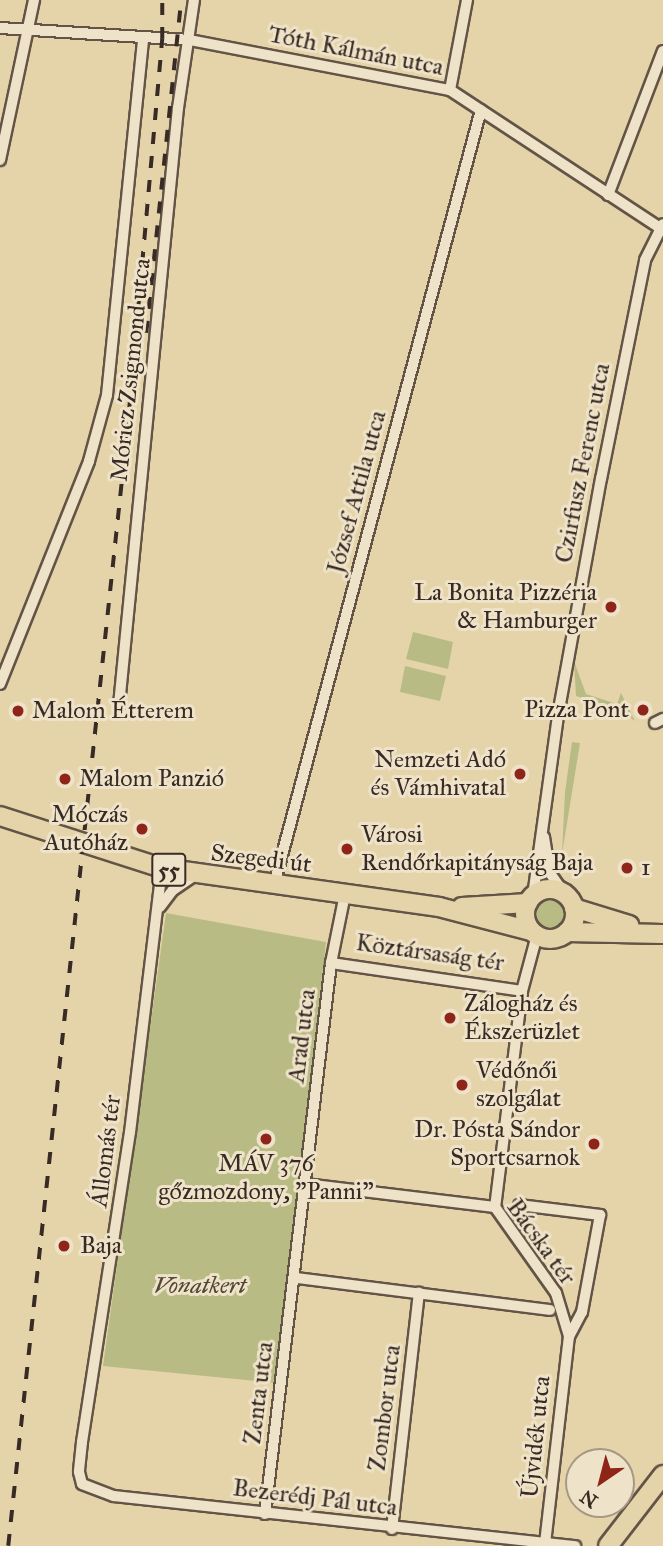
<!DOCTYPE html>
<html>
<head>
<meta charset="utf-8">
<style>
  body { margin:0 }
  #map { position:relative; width:663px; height:1546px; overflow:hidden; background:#e5d4aa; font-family:"IM FELL Great Primer",serif }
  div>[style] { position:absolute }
  .green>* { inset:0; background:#b9bb85 }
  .round { border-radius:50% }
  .roads { filter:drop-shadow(2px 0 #635446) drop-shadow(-2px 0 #635446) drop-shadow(0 2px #635446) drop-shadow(0 -2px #635446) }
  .minor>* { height:10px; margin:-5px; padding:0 5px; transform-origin:5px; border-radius:5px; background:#eee3c8 }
  .primary>* { height:18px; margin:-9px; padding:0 9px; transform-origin:9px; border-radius:9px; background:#e5d4aa }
  .primary>.ring { margin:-9px; padding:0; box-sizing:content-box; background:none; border:18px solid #e5d4aa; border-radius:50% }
  .rail>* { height:3.5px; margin-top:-1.75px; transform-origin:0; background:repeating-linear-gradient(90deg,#382a24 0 12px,transparent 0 24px) }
  .dots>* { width:19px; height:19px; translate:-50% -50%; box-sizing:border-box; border:4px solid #eee3c8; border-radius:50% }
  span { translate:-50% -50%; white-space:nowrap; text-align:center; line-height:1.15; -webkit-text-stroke:6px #eee3c8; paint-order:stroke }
  .shield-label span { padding:2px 5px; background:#eee3c8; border:2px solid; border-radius:5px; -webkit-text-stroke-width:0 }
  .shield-label { font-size:23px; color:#382a24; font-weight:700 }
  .street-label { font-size:24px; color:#382a24 }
  .poi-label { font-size:24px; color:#382a24 }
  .right { translate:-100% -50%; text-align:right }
  .left { translate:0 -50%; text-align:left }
  .park-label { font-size:24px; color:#524737; font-style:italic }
  .north { position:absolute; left:565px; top:1448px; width:70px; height:70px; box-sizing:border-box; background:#eee3c8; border:2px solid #a59986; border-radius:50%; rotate:215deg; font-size:19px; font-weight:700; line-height:28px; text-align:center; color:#382a24 }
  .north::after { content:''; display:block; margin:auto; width:24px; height:32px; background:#8f2418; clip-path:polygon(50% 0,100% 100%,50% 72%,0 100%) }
</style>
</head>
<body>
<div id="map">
  <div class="green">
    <div style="clip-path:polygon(413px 632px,453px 642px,448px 669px,406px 659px)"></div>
    <div style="clip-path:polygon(574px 661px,586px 694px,617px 704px,621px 693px,635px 721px,616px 708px,576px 696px)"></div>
    <div style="clip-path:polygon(405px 666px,446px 676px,440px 701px,400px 692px)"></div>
    <div style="clip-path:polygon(572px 742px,580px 743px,562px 854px,565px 792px)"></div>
    <div class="round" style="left:533px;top:897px;width:34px;height:34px"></div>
    <div style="clip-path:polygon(166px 913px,326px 942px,276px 1383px,103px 1366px)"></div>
  </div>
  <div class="roads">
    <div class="minor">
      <div style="left:0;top:28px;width:190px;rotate:3.6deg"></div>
      <div style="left:190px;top:40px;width:265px;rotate:10.9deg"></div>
      <div style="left:450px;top:90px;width:255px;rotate:33.3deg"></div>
      <div style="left:450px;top:90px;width:92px;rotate:-79.3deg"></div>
      <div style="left:0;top:160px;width:164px;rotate:-78deg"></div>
      <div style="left:608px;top:195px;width:154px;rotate:-69.1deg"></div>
      <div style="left:0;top:684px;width:240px;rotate:-68.2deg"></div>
      <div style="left:89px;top:461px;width:68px;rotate:-74.7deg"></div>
      <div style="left:107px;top:395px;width:358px;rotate:-84.2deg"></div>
      <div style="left:119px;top:705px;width:600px;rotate:-84.36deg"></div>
      <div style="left:178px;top:108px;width:109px;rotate:-81.6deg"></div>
      <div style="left:655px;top:723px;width:9px;rotate:-27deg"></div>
      <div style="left:544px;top:837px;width:36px;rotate:81deg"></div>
      <div style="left:550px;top:873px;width:28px;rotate:55deg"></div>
      <div style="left:162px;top:868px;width:266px;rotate:96.9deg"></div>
      <div style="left:130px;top:1132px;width:314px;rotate:98.8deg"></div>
      <div style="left:82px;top:1442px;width:30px;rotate:96deg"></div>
      <div style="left:79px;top:1472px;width:12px;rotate:76deg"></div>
      <div style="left:82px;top:1484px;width:34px;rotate:21deg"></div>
      <div style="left:114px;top:1496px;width:464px;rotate:6.2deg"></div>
      <div style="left:274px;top:885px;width:802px;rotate:-75.05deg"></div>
      <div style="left:533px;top:896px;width:183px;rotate:-82.1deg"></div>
      <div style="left:558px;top:715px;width:240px;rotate:-79.7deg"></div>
      <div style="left:601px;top:479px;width:223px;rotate:-78.6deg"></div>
      <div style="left:645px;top:260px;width:40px;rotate:-63.4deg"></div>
      <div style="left:160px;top:907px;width:21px;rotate:-53deg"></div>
      <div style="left:173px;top:890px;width:27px;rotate:-34deg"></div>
      <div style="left:537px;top:935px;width:58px;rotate:105deg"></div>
      <div style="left:522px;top:991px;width:218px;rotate:97.1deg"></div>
      <div style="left:495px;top:1207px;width:105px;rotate:54.7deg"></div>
      <div style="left:556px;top:1293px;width:45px;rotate:73.2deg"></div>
      <div style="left:569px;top:1336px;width:209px;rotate:96.6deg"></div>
      <div style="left:331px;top:963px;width:193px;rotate:8.3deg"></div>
      <div style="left:305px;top:1184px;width:191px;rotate:6.9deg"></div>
      <div style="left:519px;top:1205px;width:82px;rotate:7deg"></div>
      <div style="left:600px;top:1215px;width:99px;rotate:100.5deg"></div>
      <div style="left:582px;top:1312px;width:27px;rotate:118deg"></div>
      <div style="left:297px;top:1278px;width:255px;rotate:7.2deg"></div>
      <div style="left:265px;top:1514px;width:555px;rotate:-83.17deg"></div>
      <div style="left:331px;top:963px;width:70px;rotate:-78.5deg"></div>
      <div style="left:392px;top:1529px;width:238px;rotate:-83.5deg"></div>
    </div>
    <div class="primary">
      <div style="left:0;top:816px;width:170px;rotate:17.8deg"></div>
      <div style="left:162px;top:868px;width:280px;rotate:8deg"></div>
      <div style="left:439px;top:907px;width:95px;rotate:14.6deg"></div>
      <div class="ring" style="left:525px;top:889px;width:32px;height:32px"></div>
      <div style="left:462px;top:907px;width:66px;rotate:-3.5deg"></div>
      <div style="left:574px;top:908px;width:58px;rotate:17.2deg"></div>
      <div style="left:567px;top:932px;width:96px;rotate:1.2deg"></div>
      <div style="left:608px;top:1546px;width:90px;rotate:-52.2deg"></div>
    </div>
  </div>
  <div class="rail">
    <div style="left:146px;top:333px;width:335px;rotate:-84deg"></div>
    <div style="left:8px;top:1546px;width:1121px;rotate:-83.91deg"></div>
    <div style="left:127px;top:431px;width:394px;rotate:-84.9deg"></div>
    <div style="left:162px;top:39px;width:39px;rotate:-90deg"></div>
  </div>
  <div class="dots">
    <div style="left:611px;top:607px;background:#8f2418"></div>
    <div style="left:643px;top:710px;background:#8f2418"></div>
    <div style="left:18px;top:711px;background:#8f2418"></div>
    <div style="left:520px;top:774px;background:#8f2418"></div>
    <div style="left:65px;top:779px;background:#8f2418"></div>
    <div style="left:142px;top:829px;background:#8f2418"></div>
    <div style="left:347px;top:849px;background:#8f2418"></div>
    <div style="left:627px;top:868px;background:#8f2418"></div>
    <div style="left:450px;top:1018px;background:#8f2418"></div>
    <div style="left:462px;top:1085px;background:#8f2418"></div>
    <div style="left:266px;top:1139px;background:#8f2418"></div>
    <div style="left:594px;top:1144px;background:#8f2418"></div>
    <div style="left:64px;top:1246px;background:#8f2418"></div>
  </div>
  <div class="shield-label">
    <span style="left:169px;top:870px">55</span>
  </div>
  <div class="street-label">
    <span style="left:356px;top:51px;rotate:11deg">Tóth Kálmán utca</span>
    <span style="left:131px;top:370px;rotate:-84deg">Móricz Zsigmond utca</span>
    <span style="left:583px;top:463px;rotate:-79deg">Czirfusz Ferenc utca</span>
    <span style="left:357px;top:492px;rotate:-75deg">József Attila utca</span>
    <span style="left:261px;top:859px;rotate:7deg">Szegedi út</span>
    <span style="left:430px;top:953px;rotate:8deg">Köztársaság tér</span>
    <span style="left:302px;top:1036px;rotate:-83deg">Arad utca</span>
    <span style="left:106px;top:1151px;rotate:-83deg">Állomás tér</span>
    <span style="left:541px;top:1242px;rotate:54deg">Bácska tér</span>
    <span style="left:259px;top:1393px;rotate:-83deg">Zenta utca</span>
    <span style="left:385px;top:1408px;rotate:-83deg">Zombor utca</span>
    <span style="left:536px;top:1437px;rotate:-84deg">Újvidék utca</span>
    <span style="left:315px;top:1498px;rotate:7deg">Bezerédj Pál utca</span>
  </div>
  <div class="poi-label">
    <span class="right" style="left:597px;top:607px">La Bonita Pizzéria<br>&amp; Hamburger</span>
    <span class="right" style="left:629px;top:710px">Pizza Pont</span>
    <span class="left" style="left:32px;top:711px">Malom Étterem</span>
    <span class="right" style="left:506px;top:774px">Nemzeti Adó<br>és Vámhivatal</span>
    <span class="left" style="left:79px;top:779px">Malom Panzió</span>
    <span class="right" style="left:128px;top:829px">Móczás<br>Autóház</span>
    <span class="left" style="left:361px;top:849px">Városi<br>Rendőrkapitányság Baja</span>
    <span class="left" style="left:641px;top:868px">1</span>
    <span class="left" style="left:464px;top:1018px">Zálogház és<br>Ékszerüzlet</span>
    <span class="left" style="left:476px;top:1085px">Védőnői<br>szolgálat</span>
    <span class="right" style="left:580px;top:1144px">Dr. Pósta Sándor<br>Sportcsarnok</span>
    <span style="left:266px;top:1178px">MÁV 376<br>gőzmozdony, "Panni"</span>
    <span class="left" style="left:80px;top:1246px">Baja</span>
  </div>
  <div class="park-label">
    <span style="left:200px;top:1286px">Vonatkert</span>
  </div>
  <div class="north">N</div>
</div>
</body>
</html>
